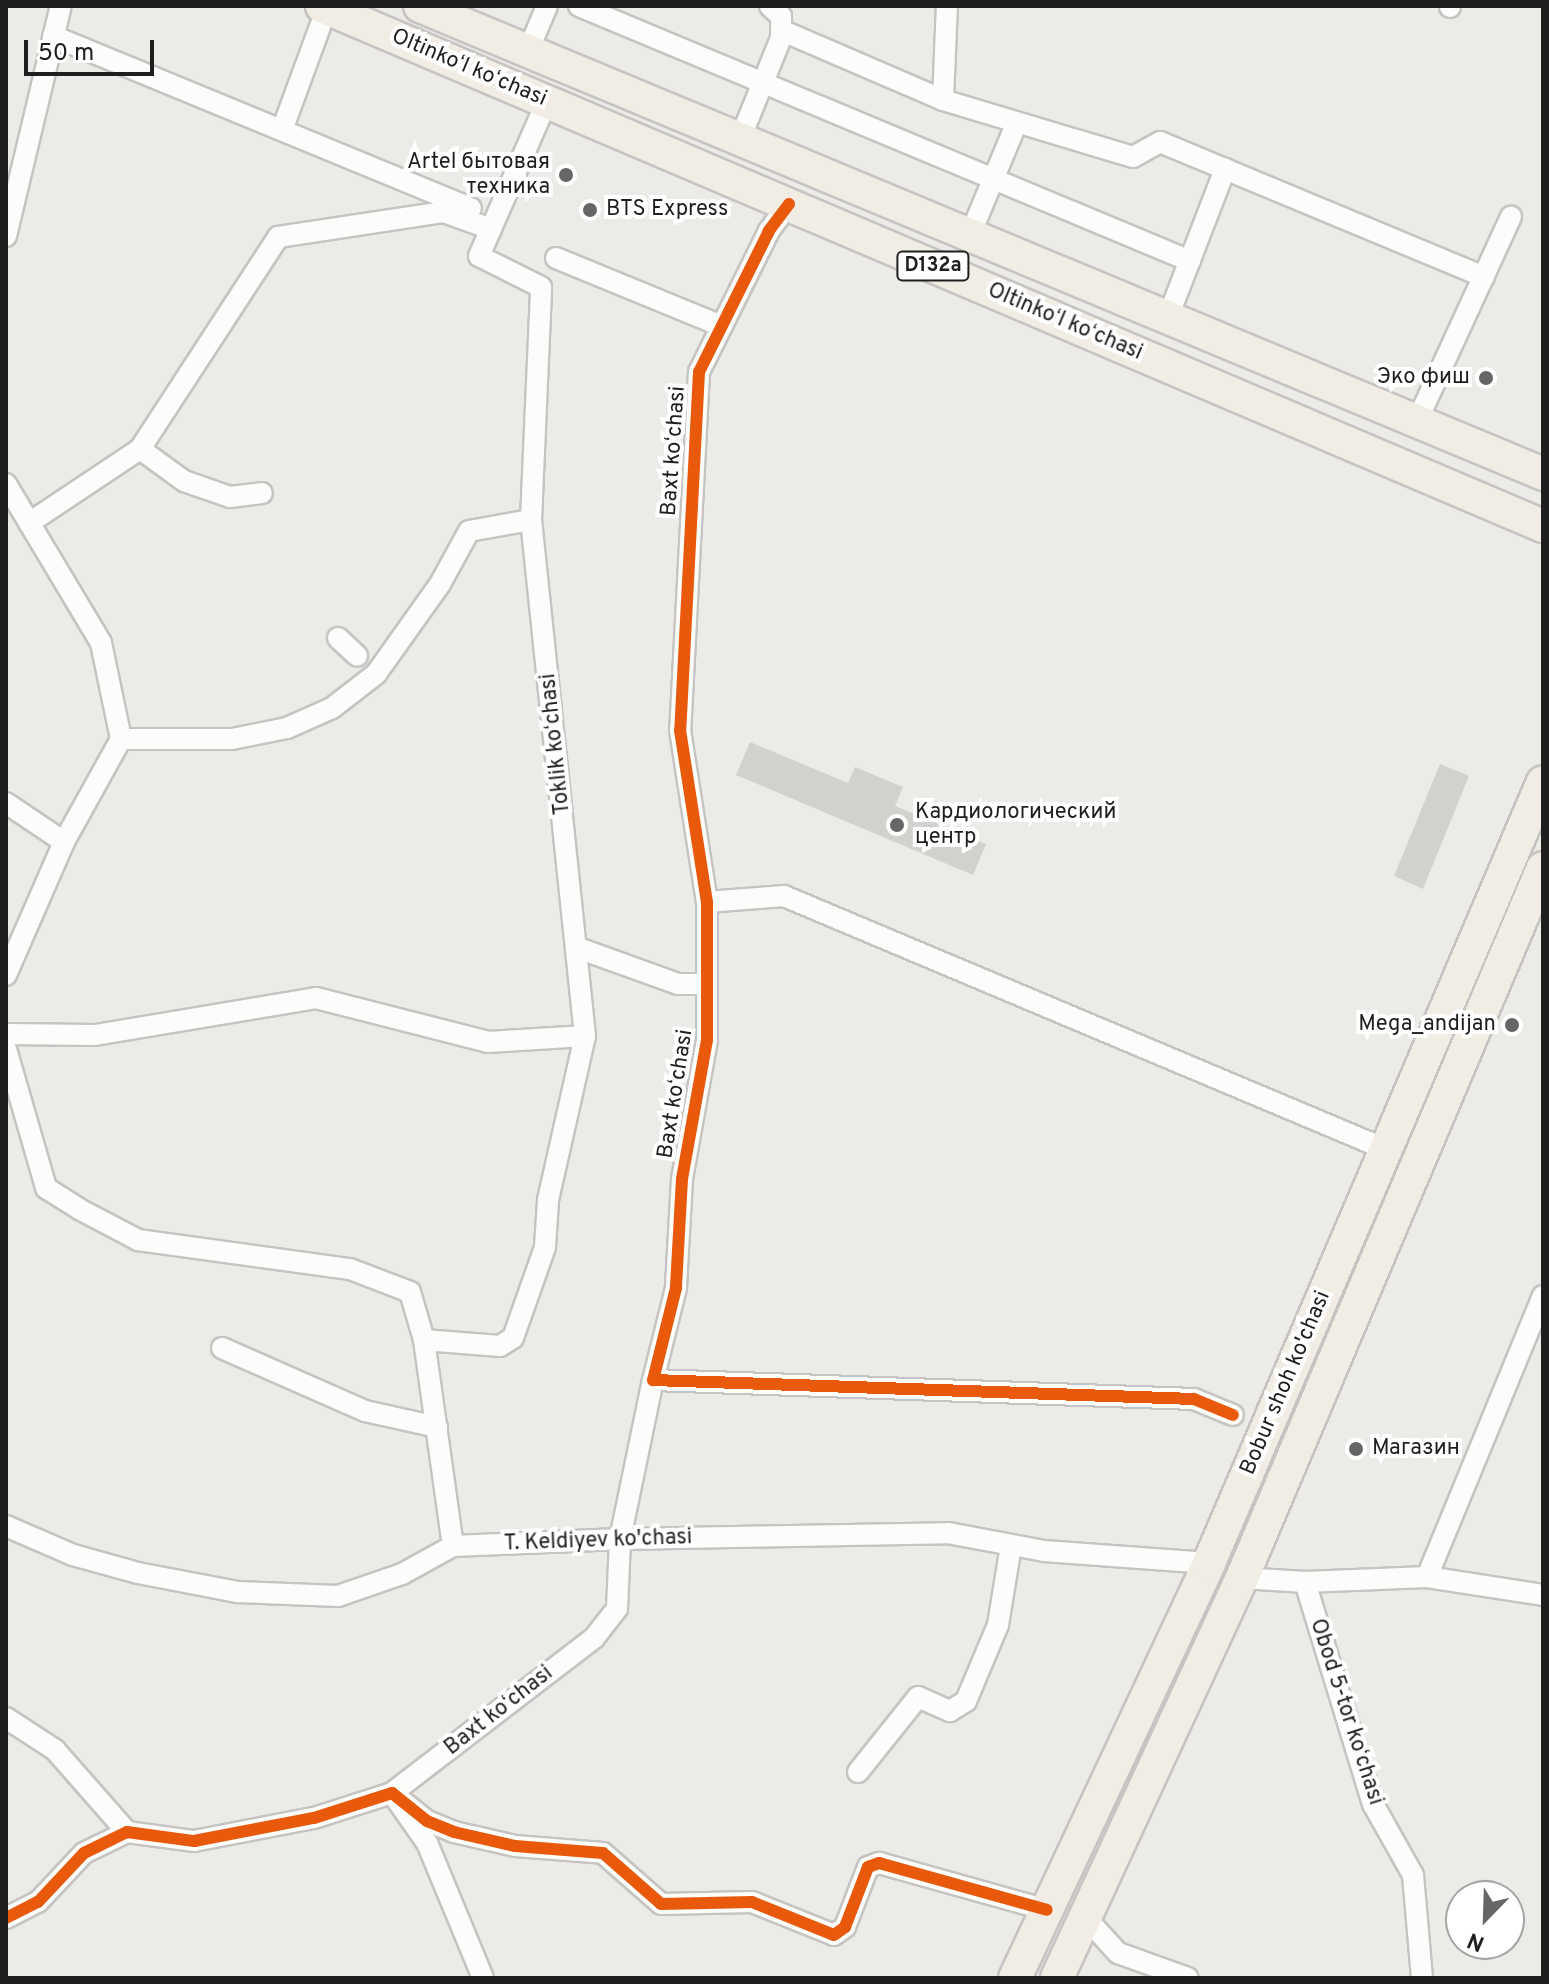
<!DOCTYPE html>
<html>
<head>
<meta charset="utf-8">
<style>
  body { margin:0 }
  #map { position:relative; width:1549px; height:1984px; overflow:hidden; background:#ecebe7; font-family:Overpass,sans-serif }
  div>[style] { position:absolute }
  .building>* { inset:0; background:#d3d1ce }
  .roads { filter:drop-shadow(2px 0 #c5c4c3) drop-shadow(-2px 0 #c5c4c3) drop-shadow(0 2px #c5c4c3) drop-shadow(0 -2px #c5c4c3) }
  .minor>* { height:20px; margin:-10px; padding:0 10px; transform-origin:10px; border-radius:10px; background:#fcfcfb }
  .primary>* { height:32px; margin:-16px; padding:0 16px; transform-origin:16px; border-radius:16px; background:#f1ece4 }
  .cycleway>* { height:12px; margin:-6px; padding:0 6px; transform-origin:6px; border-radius:6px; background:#e8590c }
  .dots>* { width:22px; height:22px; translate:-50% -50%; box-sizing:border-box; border:4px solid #fff; border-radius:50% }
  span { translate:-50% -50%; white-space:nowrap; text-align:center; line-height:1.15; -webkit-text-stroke:8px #fff; paint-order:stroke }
  .shield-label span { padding:2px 6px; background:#fff; border:2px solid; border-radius:6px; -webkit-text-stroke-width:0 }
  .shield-label { font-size:20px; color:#1e1e1e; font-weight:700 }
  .street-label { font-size:22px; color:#1e1e1e }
  .poi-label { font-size:22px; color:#1e1e1e }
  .right { translate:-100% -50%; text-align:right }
  .left { translate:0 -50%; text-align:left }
  .frame { position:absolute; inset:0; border:8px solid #1e1e1e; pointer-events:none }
  .north { position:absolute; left:1445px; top:1880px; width:80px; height:80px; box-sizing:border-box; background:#fff; border:2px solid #a5a5a5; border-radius:50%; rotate:203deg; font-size:22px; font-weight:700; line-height:32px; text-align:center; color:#1e1e1e }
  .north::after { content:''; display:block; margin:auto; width:28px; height:36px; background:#666664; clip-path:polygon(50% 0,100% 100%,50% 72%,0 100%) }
  .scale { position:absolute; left:24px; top:40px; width:130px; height:36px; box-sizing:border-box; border:4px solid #1e1e1e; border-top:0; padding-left:10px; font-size:24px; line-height:28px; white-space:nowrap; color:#1e1e1e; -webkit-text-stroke:6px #fff; paint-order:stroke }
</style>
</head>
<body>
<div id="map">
  <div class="building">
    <div style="clip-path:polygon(750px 742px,848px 783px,855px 767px,903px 787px,895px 806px,986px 844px,973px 875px,736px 775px)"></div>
    <div style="clip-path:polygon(1440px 764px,1469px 776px,1423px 889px,1394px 876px)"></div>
  </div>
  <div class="roads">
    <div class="minor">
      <div style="left:579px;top:6px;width:662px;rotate:22.65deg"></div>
      <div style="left:1450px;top:7px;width:1px;rotate:-90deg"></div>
      <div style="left:783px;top:31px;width:174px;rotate:23.3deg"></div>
      <div style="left:943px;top:100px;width:198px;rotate:16.7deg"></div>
      <div style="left:1133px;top:157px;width:31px;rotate:-29deg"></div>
      <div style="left:1160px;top:142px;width:351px;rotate:22.6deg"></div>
      <div style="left:53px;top:36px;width:452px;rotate:22.4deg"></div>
      <div style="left:528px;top:51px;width:49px;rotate:-67.1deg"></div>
      <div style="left:943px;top:100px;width:94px;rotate:-87.6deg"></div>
      <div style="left:282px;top:130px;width:130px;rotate:-69.8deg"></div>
      <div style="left:740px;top:139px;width:109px;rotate:-67.9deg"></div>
      <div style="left:781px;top:38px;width:22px;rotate:-90deg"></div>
      <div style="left:781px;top:16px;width:15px;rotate:-138deg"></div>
      <div style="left:789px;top:204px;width:34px;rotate:127deg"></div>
      <div style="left:769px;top:231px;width:157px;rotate:116.4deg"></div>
      <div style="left:699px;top:372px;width:359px;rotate:93deg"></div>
      <div style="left:680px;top:730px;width:174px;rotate:81.1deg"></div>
      <div style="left:707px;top:902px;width:138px;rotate:90deg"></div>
      <div style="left:707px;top:1040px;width:141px;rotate:100.2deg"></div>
      <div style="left:682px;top:1179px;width:109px;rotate:93.2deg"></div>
      <div style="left:676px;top:1288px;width:95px;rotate:104deg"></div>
      <div style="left:653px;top:1380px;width:541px;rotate:2.01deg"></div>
      <div style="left:1194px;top:1399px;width:42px;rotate:22.3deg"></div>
      <div style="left:970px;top:235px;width:122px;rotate:-67.4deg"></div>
      <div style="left:6px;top:236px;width:236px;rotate:-76.6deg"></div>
      <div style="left:556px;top:258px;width:179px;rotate:22.3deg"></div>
      <div style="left:1168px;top:317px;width:159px;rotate:-68.9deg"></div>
      <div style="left:1417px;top:421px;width:225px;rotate:-65.3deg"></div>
      <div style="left:140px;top:449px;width:54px;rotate:36deg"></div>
      <div style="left:184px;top:481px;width:49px;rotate:19.2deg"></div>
      <div style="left:230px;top:497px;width:32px;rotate:-7deg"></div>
      <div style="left:6px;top:484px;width:185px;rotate:59.1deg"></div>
      <div style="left:101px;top:643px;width:98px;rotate:78.2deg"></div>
      <div style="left:121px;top:739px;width:118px;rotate:119deg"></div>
      <div style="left:64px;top:842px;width:145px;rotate:113.6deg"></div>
      <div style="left:29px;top:523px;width:133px;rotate:-33.7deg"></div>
      <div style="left:140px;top:449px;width:253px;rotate:-56.9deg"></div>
      <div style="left:278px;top:237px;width:168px;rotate:-8.6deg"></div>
      <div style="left:444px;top:212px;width:50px;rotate:19.9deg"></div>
      <div style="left:338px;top:638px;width:26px;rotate:43deg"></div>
      <div style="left:121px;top:739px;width:111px"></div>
      <div style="left:232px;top:739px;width:56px;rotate:-11.3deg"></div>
      <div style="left:287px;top:728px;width:49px;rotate:-24deg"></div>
      <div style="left:332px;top:708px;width:56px;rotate:-37.7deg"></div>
      <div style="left:376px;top:674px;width:110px;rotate:-54.6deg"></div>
      <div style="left:440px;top:584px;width:60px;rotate:-61.3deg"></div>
      <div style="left:469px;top:531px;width:63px;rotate:-10.1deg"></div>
      <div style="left:6px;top:803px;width:70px;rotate:33.9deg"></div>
      <div style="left:707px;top:902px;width:77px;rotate:-4.5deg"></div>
      <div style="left:784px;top:896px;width:652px;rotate:22.83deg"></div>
      <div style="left:578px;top:948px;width:106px;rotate:19.8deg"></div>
      <div style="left:678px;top:984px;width:29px"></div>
      <div style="left:6px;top:1034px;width:89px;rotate:0.6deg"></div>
      <div style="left:95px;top:1035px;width:224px;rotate:-9.5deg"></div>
      <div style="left:316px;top:998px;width:178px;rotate:14.3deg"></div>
      <div style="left:488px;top:1042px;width:97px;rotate:-3.5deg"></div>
      <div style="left:6px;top:1049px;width:145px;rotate:73.9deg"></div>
      <div style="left:46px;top:1188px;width:39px;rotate:32deg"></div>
      <div style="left:79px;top:1209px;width:67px;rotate:27.7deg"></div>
      <div style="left:138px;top:1240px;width:214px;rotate:7.8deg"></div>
      <div style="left:350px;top:1269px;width:64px;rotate:21deg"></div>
      <div style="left:410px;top:1292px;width:50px;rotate:73.7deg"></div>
      <div style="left:424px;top:1340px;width:208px;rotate:82deg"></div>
      <div style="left:424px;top:1340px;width:76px;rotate:4.5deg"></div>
      <div style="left:500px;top:1346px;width:15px;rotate:-32deg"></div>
      <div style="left:513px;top:1338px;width:96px;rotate:-70.6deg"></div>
      <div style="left:545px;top:1247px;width:47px;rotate:-86.3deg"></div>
      <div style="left:548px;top:1200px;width:168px;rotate:-77.3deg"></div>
      <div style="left:585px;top:1036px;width:519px;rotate:-95.97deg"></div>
      <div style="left:531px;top:520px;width:233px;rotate:-87.5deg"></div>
      <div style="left:541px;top:287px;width:69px;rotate:-153.4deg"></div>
      <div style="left:479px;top:256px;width:169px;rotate:-66.3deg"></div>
      <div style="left:222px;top:1348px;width:156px;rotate:23.8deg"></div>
      <div style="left:365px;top:1411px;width:74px;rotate:12.5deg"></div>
      <div style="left:6px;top:1526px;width:73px;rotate:23.4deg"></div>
      <div style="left:73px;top:1555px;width:67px;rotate:15.5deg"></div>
      <div style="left:138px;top:1573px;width:102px;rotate:10.8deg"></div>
      <div style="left:238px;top:1592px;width:100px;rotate:2.3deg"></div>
      <div style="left:338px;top:1596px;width:68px;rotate:-19deg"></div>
      <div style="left:402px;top:1574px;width:58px;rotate:-28.8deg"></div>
      <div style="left:453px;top:1546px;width:167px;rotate:-2.4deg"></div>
      <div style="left:620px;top:1539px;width:328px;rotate:-1deg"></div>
      <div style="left:948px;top:1533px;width:98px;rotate:10.6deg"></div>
      <div style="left:1044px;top:1551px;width:165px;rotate:4.2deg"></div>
      <div style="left:1427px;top:1577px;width:304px;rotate:-67.6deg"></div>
      <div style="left:1242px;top:1578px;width:63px;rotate:3.6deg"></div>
      <div style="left:1305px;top:1582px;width:122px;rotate:-2.3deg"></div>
      <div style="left:1427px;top:1577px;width:117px;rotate:8.8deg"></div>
      <div style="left:1305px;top:1582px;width:232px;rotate:73deg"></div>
      <div style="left:1373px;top:1804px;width:81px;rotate:60.6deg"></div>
      <div style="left:1413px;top:1875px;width:103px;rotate:85deg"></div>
      <div style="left:6px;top:1718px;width:59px;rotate:33.1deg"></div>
      <div style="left:55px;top:1750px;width:109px;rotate:48.7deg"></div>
      <div style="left:858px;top:1772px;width:96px;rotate:-51.3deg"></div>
      <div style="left:918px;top:1697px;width:35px;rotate:24deg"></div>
      <div style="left:950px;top:1711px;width:19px;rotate:-32deg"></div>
      <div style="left:966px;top:1701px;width:82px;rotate:-67.2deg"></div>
      <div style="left:998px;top:1625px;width:80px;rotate:-80.7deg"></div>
      <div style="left:6px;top:1918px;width:36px;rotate:-27deg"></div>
      <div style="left:38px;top:1902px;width:67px;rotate:-46.8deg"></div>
      <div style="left:84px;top:1853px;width:48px;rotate:-26deg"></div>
      <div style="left:127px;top:1832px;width:68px;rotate:7.7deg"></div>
      <div style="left:194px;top:1841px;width:122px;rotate:-10.9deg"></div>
      <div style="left:314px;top:1818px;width:82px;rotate:-17.8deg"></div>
      <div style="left:392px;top:1793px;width:45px;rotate:38.7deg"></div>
      <div style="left:427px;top:1821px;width:29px;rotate:22deg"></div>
      <div style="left:454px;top:1832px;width:63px;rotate:12.9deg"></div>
      <div style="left:515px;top:1846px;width:88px;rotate:4.5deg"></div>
      <div style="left:603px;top:1853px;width:77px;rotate:41.3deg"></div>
      <div style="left:661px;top:1904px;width:91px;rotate:-1.3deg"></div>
      <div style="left:752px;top:1902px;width:88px;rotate:21.9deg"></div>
      <div style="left:834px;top:1935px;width:14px;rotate:-36deg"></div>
      <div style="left:845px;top:1927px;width:64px;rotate:-69deg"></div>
      <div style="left:868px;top:1867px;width:12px;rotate:-20deg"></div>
      <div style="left:879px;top:1863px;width:174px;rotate:15.6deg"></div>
      <div style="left:1086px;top:1918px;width:47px;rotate:47.6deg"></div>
      <div style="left:1118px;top:1953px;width:74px;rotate:19.7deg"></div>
      <div style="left:483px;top:1978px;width:146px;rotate:-112.5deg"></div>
      <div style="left:427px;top:1843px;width:61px;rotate:-125deg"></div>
      <div style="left:392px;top:1793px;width:255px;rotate:-37.5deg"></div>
      <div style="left:594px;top:1638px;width:37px;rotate:-52deg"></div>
      <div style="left:617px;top:1609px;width:70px;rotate:-87.5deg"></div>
      <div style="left:620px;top:1539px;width:162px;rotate:-78.3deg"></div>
    </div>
    <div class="primary">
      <div style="left:322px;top:6px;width:1327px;rotate:23.07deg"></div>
      <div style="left:420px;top:6px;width:1217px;rotate:22.62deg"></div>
      <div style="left:1015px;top:1978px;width:458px;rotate:-64.9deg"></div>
      <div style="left:1209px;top:1563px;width:849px;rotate:-66.85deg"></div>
      <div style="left:1057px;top:1978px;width:441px;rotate:-65.2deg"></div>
      <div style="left:1242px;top:1578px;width:771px;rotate:-67.03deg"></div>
    </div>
  </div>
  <div class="cycleway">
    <div style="left:789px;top:204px;width:34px;rotate:127deg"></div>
    <div style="left:769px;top:231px;width:157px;rotate:116.4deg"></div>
    <div style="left:699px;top:372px;width:359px;rotate:93deg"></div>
    <div style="left:680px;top:730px;width:174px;rotate:81.1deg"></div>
    <div style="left:707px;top:902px;width:138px;rotate:90deg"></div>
    <div style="left:707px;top:1040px;width:141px;rotate:100.2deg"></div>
    <div style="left:682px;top:1179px;width:109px;rotate:93.2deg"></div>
    <div style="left:676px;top:1288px;width:95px;rotate:104deg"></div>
    <div style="left:653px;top:1380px;width:541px;rotate:2.01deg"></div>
    <div style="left:1194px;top:1399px;width:42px;rotate:22.3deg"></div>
    <div style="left:6px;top:1918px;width:36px;rotate:-27deg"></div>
    <div style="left:38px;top:1902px;width:67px;rotate:-46.8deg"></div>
    <div style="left:84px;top:1853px;width:48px;rotate:-26deg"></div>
    <div style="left:127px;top:1832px;width:68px;rotate:7.7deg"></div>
    <div style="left:194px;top:1841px;width:122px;rotate:-10.9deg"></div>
    <div style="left:314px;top:1818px;width:82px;rotate:-17.8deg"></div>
    <div style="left:392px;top:1793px;width:45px;rotate:38.7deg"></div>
    <div style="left:427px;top:1821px;width:29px;rotate:22deg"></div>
    <div style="left:454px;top:1832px;width:63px;rotate:12.9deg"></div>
    <div style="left:515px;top:1846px;width:88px;rotate:4.5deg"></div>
    <div style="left:603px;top:1853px;width:77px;rotate:41.3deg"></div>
    <div style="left:661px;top:1904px;width:91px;rotate:-1.3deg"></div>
    <div style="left:752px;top:1902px;width:88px;rotate:21.9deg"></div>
    <div style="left:834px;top:1935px;width:14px;rotate:-36deg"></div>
    <div style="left:845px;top:1927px;width:64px;rotate:-69deg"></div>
    <div style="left:868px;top:1867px;width:12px;rotate:-20deg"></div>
    <div style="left:879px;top:1863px;width:174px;rotate:15.6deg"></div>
  </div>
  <div class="dots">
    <div style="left:566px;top:175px;background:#666664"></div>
    <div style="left:590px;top:210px;background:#666664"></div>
    <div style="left:1486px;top:378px;background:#666664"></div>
    <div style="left:897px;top:825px;background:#666664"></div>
    <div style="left:1512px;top:1025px;background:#666664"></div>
    <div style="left:1356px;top:1449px;background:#666664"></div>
  </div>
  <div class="shield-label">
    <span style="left:933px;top:266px">D132a</span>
  </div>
  <div class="street-label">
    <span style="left:469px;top:68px;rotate:23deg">Oltinkoʻl koʻchasi</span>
    <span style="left:1065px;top:322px;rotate:23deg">Oltinkoʻl koʻchasi</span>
    <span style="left:674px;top:451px;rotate:-86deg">Baxt koʻchasi</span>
    <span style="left:556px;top:744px;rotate:-96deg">Toklik koʻchasi</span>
    <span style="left:676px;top:1094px;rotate:-81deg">Baxt koʻchasi</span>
    <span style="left:1286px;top:1383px;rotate:-67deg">Bobur shoh ko'chasi</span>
    <span style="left:598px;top:1541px;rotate:-2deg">T. Keldiyev ko'chasi</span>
    <span style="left:499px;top:1711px;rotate:-38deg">Baxt koʻchasi</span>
    <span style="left:1346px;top:1712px;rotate:72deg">Obod 5-tor koʻchasi</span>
  </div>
  <div class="poi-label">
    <span class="right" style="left:550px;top:175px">Artel бытовая<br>техника</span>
    <span class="left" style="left:606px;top:210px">BTS Express</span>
    <span class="right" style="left:1470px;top:378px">Эко фиш</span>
    <span class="left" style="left:915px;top:825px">Кардиологический<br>центр</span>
    <span class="right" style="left:1496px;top:1025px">Mega_andijan</span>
    <span class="left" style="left:1372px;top:1449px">Магазин</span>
  </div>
  <div class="frame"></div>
  <div class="north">N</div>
  <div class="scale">50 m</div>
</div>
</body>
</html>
